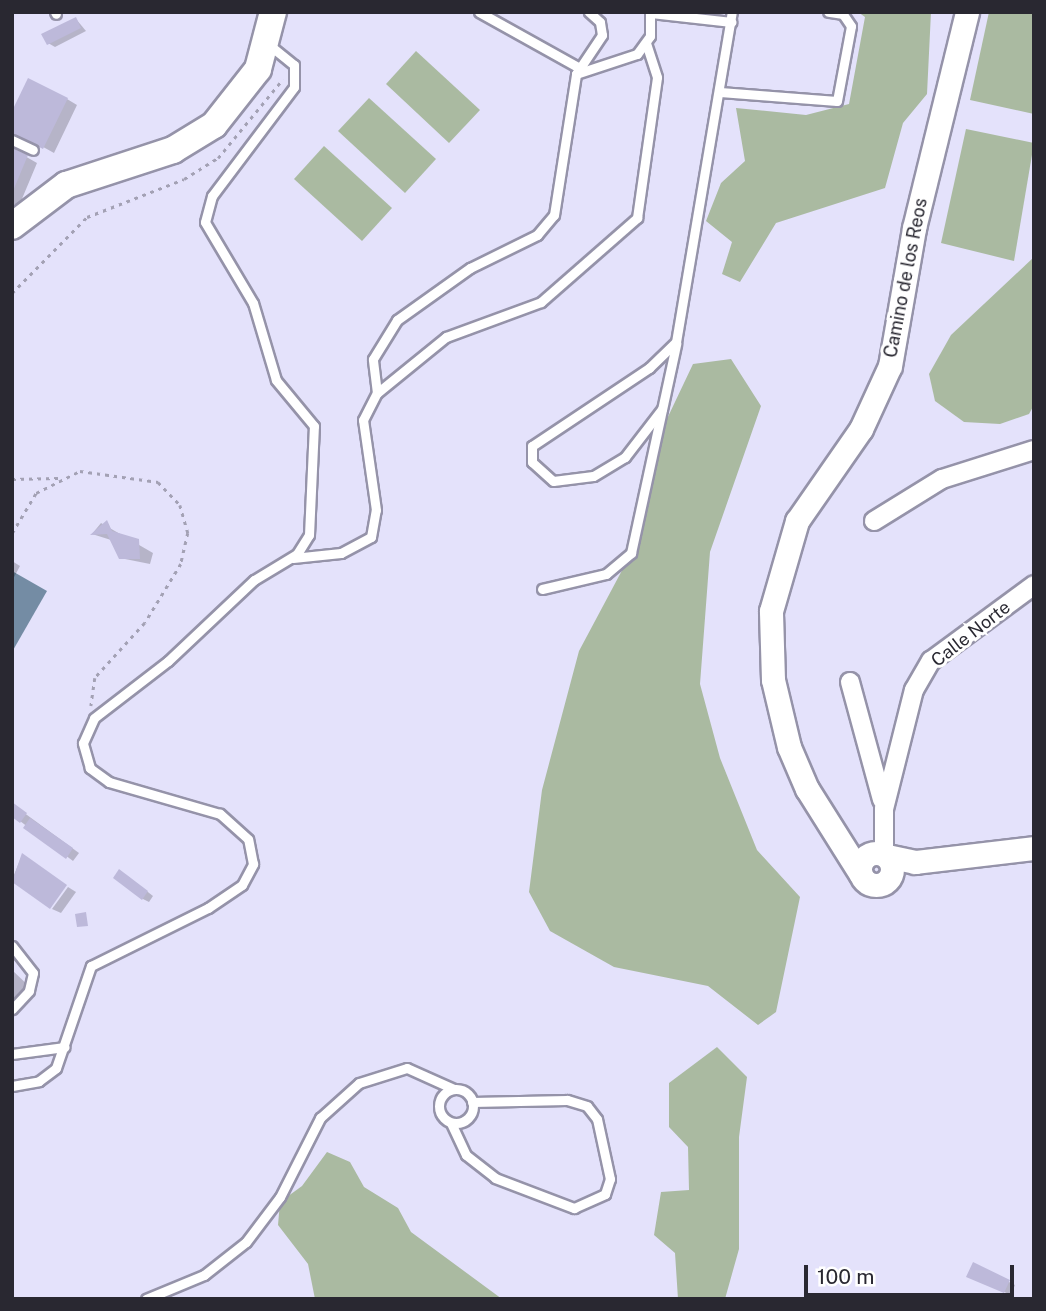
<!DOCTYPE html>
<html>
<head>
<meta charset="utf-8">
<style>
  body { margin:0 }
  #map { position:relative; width:1046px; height:1311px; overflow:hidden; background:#e4e2fb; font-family:"Public Sans",sans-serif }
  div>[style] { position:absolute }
  .green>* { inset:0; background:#aabaa1 }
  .water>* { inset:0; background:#748ca4 }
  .shadow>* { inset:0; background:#0003 }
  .building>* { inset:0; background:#bdb9da }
  .path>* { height:2.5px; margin-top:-1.25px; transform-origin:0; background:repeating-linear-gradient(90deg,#a3a1b4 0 3.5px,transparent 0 8.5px) }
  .roads { filter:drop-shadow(2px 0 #9593a9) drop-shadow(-2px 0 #9593a9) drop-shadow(0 2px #9593a9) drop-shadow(0 -2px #9593a9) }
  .lane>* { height:9px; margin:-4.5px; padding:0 4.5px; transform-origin:4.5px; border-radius:4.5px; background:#fff }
  .lane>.ring { margin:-4.5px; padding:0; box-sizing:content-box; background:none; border:9px solid #fff; border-radius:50% }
  .street>* { height:18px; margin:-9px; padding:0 9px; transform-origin:9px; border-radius:9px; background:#fff }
  .secondary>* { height:23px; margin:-11.5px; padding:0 11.5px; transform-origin:11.5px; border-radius:11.5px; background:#fff }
  .secondary>.ring { margin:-11.5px; padding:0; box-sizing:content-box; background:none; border:23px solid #fff; border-radius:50% }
  .primary>* { height:26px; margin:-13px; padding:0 13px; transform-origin:13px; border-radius:13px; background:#fff }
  span { translate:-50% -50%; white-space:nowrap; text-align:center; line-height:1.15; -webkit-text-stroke:6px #fff; paint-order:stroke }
  .street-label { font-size:18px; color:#292831 }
  .frame { position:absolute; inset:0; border:14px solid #292831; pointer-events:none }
  .scale { position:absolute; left:804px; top:1265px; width:210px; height:32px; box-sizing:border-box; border:4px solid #292831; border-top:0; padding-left:9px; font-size:21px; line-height:24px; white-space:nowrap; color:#292831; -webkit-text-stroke:5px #fff; paint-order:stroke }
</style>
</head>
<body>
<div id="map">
  <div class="green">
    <div style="clip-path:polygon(858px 12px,931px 12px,927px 94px,903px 123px,885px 188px,776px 223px,740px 282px,722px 274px,732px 242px,706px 221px,721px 183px,745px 161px,736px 108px,806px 115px,849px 104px,865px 17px)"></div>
    <div style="clip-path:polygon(989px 12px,1034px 12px,1034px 114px,970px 100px)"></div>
    <div style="clip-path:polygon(416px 51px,480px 110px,449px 143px,386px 84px)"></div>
    <div style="clip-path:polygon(369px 98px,436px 159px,405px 193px,338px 131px)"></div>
    <div style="clip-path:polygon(966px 129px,1034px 143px,1014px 261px,941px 243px)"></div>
    <div style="clip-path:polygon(324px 146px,392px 208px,362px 241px,294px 179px)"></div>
    <div style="clip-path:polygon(1034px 257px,1034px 405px,1029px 414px,1000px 424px,964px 422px,935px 401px,929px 374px,951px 335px)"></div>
    <div style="clip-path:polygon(731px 359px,761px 406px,710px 552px,700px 684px,720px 758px,757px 850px,800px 897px,776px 1012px,758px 1025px,708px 986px,614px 967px,550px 931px,529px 892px,542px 790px,579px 651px,627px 561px,647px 461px,693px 364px)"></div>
    <div style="clip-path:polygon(717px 1047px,747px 1077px,739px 1137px,739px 1249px,725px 1299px,678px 1299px,675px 1253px,654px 1235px,661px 1192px,689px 1190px,688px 1147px,669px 1127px,669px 1083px)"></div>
    <div style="clip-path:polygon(327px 1152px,350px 1162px,364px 1187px,398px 1208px,411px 1232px,502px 1299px,315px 1299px,308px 1264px,278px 1225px,280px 1202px,302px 1186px)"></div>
  </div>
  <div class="water">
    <div style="clip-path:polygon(12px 571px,47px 591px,12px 652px)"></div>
  </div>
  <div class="shadow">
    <div style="clip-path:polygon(76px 19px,86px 31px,55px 47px,48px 43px)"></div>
    <div style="clip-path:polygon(67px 99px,77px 105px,54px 153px,27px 138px,16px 142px,16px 151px,37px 163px,19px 206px,12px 203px,12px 118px)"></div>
    <div style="clip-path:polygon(101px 523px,153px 553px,150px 564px,120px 558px,111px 540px,92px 534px)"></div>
    <div style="clip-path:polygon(12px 561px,20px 566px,12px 581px)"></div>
    <div style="clip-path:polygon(12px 804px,79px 853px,73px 861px,12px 815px)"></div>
    <div style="clip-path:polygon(22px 855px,49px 907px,12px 880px)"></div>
    <div style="clip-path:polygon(126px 875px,153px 896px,149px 902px,143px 899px)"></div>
    <div style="clip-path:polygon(68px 887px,76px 892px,61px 913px,52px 909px)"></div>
    <div style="clip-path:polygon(12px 970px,32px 989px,12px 1009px)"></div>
    <div style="clip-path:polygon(975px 1279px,1009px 1282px,1015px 1285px,1011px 1295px)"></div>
  </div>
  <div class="building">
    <div style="clip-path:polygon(76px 17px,81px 28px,47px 45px,41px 34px)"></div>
    <div style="clip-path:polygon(28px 78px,68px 98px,43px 149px,12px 133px,12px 111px)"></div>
    <div style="clip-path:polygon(12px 148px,28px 155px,13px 191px,12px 191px)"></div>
    <div style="clip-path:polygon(107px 520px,112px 531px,139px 539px,140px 559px,119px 559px,107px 534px,90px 535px)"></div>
    <div style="clip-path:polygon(12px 802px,27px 813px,20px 823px,12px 817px)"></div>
    <div style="clip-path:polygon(30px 818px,73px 848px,66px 859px,23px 828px)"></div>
    <div style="clip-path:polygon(22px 853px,67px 885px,50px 909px,12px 882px)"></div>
    <div style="clip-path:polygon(119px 869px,148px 891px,142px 900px,113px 878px)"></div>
    <div style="clip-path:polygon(86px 912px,88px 926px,77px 927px,75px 914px)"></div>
    <div style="clip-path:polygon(973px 1262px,1010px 1280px,1004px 1293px,966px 1277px)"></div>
  </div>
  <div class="path">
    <div style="left:12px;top:293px;width:107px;rotate:-45.4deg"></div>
    <div style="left:87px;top:217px;width:104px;rotate:-21.4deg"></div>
    <div style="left:184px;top:179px;width:40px;rotate:-32deg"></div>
    <div style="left:218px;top:158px;width:102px;rotate:-50.6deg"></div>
    <div style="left:12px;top:479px;width:46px;rotate:-1.2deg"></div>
    <div style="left:12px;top:533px;width:47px;rotate:-59deg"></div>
    <div style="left:36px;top:493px;width:49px;rotate:-26.6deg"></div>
    <div style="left:80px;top:471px;width:79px;rotate:8deg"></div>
    <div style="left:158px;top:482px;width:32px;rotate:46deg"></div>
    <div style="left:180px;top:505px;width:29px;rotate:74deg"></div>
    <div style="left:188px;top:533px;width:32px;rotate:103deg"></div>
    <div style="left:181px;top:564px;width:69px;rotate:121.4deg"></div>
    <div style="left:145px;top:623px;width:74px;rotate:132.3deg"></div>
    <div style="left:95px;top:678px;width:28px;rotate:98deg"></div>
  </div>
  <div class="roads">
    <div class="lane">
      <div style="left:55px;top:12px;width:2px;rotate:63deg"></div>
      <div style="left:479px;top:12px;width:113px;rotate:29.1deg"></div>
      <div style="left:651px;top:13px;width:81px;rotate:6.4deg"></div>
      <div style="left:576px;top:74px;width:64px;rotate:-18.2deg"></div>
      <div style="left:637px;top:54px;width:22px;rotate:-54deg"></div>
      <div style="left:650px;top:36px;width:24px;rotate:-90deg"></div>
      <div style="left:720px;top:92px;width:117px;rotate:4.4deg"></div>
      <div style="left:837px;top:101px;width:76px;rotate:-79.4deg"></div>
      <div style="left:851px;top:26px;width:14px;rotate:-124deg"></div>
      <div style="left:843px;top:14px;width:15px;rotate:-172deg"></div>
      <div style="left:12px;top:140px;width:23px;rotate:25deg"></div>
      <div style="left:377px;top:393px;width:34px;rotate:-97deg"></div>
      <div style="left:373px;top:359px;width:46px;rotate:-58.4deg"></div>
      <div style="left:397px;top:320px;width:90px;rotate:-35.5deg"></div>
      <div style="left:470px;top:268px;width:75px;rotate:-26.2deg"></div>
      <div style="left:537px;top:235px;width:26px;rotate:-50deg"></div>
      <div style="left:554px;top:215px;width:143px;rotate:-81.1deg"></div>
      <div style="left:576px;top:74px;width:47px;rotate:-56.3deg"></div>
      <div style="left:602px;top:35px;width:13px;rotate:-99deg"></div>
      <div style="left:600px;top:22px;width:15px;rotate:-138deg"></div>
      <div style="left:662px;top:409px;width:61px;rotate:127.6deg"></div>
      <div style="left:625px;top:457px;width:37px;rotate:149deg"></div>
      <div style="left:593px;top:476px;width:40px;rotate:172.9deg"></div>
      <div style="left:553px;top:481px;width:28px;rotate:-138deg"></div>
      <div style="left:532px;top:462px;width:16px;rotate:-90deg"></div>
      <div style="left:532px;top:446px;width:141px;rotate:-33.7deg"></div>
      <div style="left:649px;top:368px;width:37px;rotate:-44deg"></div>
      <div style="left:676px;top:342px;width:335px;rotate:-80.4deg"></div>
      <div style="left:293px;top:558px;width:48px;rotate:-5.9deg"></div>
      <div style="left:341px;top:553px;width:34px;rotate:-28deg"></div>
      <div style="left:371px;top:537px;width:27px;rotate:-80deg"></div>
      <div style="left:376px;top:510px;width:91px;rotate:-98.2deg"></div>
      <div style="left:363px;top:420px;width:30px;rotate:-63deg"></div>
      <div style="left:377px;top:393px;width:89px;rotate:-39.1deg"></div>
      <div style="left:446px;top:337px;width:101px;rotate:-20.2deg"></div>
      <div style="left:541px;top:302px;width:128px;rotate:-41.2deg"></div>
      <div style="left:637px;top:218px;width:142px;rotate:-81.9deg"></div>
      <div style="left:657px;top:77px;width:35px;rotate:-108deg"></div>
      <div style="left:542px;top:589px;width:66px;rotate:-13.2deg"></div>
      <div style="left:606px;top:574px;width:33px;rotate:-40deg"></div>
      <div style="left:631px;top:553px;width:214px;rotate:-77.8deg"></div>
      <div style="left:12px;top:946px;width:34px;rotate:52deg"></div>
      <div style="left:33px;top:973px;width:18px;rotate:103deg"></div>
      <div style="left:29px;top:991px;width:25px;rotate:133deg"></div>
      <div style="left:12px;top:1054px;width:53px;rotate:-7.5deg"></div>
      <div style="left:12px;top:1086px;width:27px;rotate:-10deg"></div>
      <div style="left:39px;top:1081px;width:21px;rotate:-37deg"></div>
      <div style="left:56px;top:1068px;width:108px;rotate:-71.1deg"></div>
      <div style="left:91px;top:966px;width:131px;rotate:-26.4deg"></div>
      <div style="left:208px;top:908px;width:41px;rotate:-34.1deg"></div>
      <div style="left:242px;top:885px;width:24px;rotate:-62deg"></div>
      <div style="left:253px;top:864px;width:25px;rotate:-101deg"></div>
      <div style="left:248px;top:839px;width:38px;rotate:-138deg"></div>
      <div style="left:220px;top:814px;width:116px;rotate:-163.9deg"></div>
      <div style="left:109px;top:782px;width:24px;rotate:-144deg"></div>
      <div style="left:90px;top:768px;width:26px;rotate:-106deg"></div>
      <div style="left:83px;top:743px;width:27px;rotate:-66deg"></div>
      <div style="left:94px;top:718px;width:93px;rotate:-37.6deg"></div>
      <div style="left:168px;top:661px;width:118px;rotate:-43.3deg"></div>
      <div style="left:254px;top:580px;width:50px;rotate:-31.2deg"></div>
      <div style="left:297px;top:554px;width:22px;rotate:-58deg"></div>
      <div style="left:309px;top:535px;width:109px;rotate:-87.4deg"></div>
      <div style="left:314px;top:426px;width:60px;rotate:-129.6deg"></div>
      <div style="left:276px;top:380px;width:80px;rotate:-106.6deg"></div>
      <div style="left:253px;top:303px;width:94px;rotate:-120.7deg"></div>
      <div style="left:205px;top:222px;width:27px;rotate:-75deg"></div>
      <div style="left:212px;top:196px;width:136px;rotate:-53deg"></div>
      <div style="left:294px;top:87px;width:22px;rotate:-90deg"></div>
      <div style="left:294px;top:65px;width:33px;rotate:-141deg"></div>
      <div class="ring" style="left:439px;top:1089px;width:25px;height:25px"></div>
      <div style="left:451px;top:1123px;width:35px;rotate:65deg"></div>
      <div style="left:466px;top:1155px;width:37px;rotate:38deg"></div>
      <div style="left:495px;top:1178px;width:85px;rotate:20.8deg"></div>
      <div style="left:574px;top:1208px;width:34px;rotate:-24deg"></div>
      <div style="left:605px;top:1194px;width:16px;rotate:-72deg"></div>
      <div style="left:610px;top:1179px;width:61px;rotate:-102.2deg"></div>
      <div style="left:597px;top:1119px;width:16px;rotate:-128deg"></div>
      <div style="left:587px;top:1106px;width:21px;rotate:-163deg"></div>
      <div style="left:567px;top:1100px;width:95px;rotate:178.8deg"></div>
      <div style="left:146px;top:1299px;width:63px;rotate:-22.5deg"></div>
      <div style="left:204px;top:1275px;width:53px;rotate:-38.2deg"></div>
      <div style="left:246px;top:1242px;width:56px;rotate:-52.9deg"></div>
      <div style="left:280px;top:1197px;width:89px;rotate:-63.1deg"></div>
      <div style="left:320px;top:1118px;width:52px;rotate:-41.9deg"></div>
      <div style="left:359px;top:1083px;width:50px;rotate:-17.4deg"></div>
      <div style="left:407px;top:1068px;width:51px;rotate:24.1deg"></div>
    </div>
    <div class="street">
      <div style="left:874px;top:521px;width:80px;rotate:-31.7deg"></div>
      <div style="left:942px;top:479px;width:96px;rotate:-17.5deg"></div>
      <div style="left:850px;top:682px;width:122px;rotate:74.8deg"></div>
      <div style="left:884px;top:854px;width:45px;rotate:-90deg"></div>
      <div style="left:884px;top:809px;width:123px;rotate:-75.9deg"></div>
      <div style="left:914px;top:690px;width:34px;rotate:-60deg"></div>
      <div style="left:931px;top:661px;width:128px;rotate:-36.4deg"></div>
    </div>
    <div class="secondary">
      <div class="ring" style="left:860px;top:853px;width:9px;height:9px"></div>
      <div style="left:887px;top:856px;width:29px;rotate:12deg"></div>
      <div style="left:915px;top:862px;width:120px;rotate:-6.7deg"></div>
      <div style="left:860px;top:873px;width:99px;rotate:-122.2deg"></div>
      <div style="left:807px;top:789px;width:46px;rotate:-113.2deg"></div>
      <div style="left:789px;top:747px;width:69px;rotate:-103.4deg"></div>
      <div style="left:773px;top:680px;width:69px;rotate:-91.7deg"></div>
      <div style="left:771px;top:611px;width:94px;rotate:-73.9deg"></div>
      <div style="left:797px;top:521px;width:112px;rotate:-55.2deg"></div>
      <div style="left:861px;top:429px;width:69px;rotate:-65.3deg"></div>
      <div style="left:890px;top:366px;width:140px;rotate:-80.1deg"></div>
      <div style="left:914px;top:228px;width:222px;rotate:-76.2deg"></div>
    </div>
    <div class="primary">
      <div style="left:12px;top:226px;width:68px;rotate:-37.2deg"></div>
      <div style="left:66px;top:185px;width:113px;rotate:-18.1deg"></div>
      <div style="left:173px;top:150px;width:48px;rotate:-31.4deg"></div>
      <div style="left:214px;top:125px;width:71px;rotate:-51.8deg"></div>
      <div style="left:258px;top:69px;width:59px;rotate:-75.3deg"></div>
    </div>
  </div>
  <div class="street-label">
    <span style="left:906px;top:278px;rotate:-79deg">Camino de los Reos</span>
    <span style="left:971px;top:634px;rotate:-38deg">Calle Norte</span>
  </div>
  <div class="frame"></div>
  <div class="scale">100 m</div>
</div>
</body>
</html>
